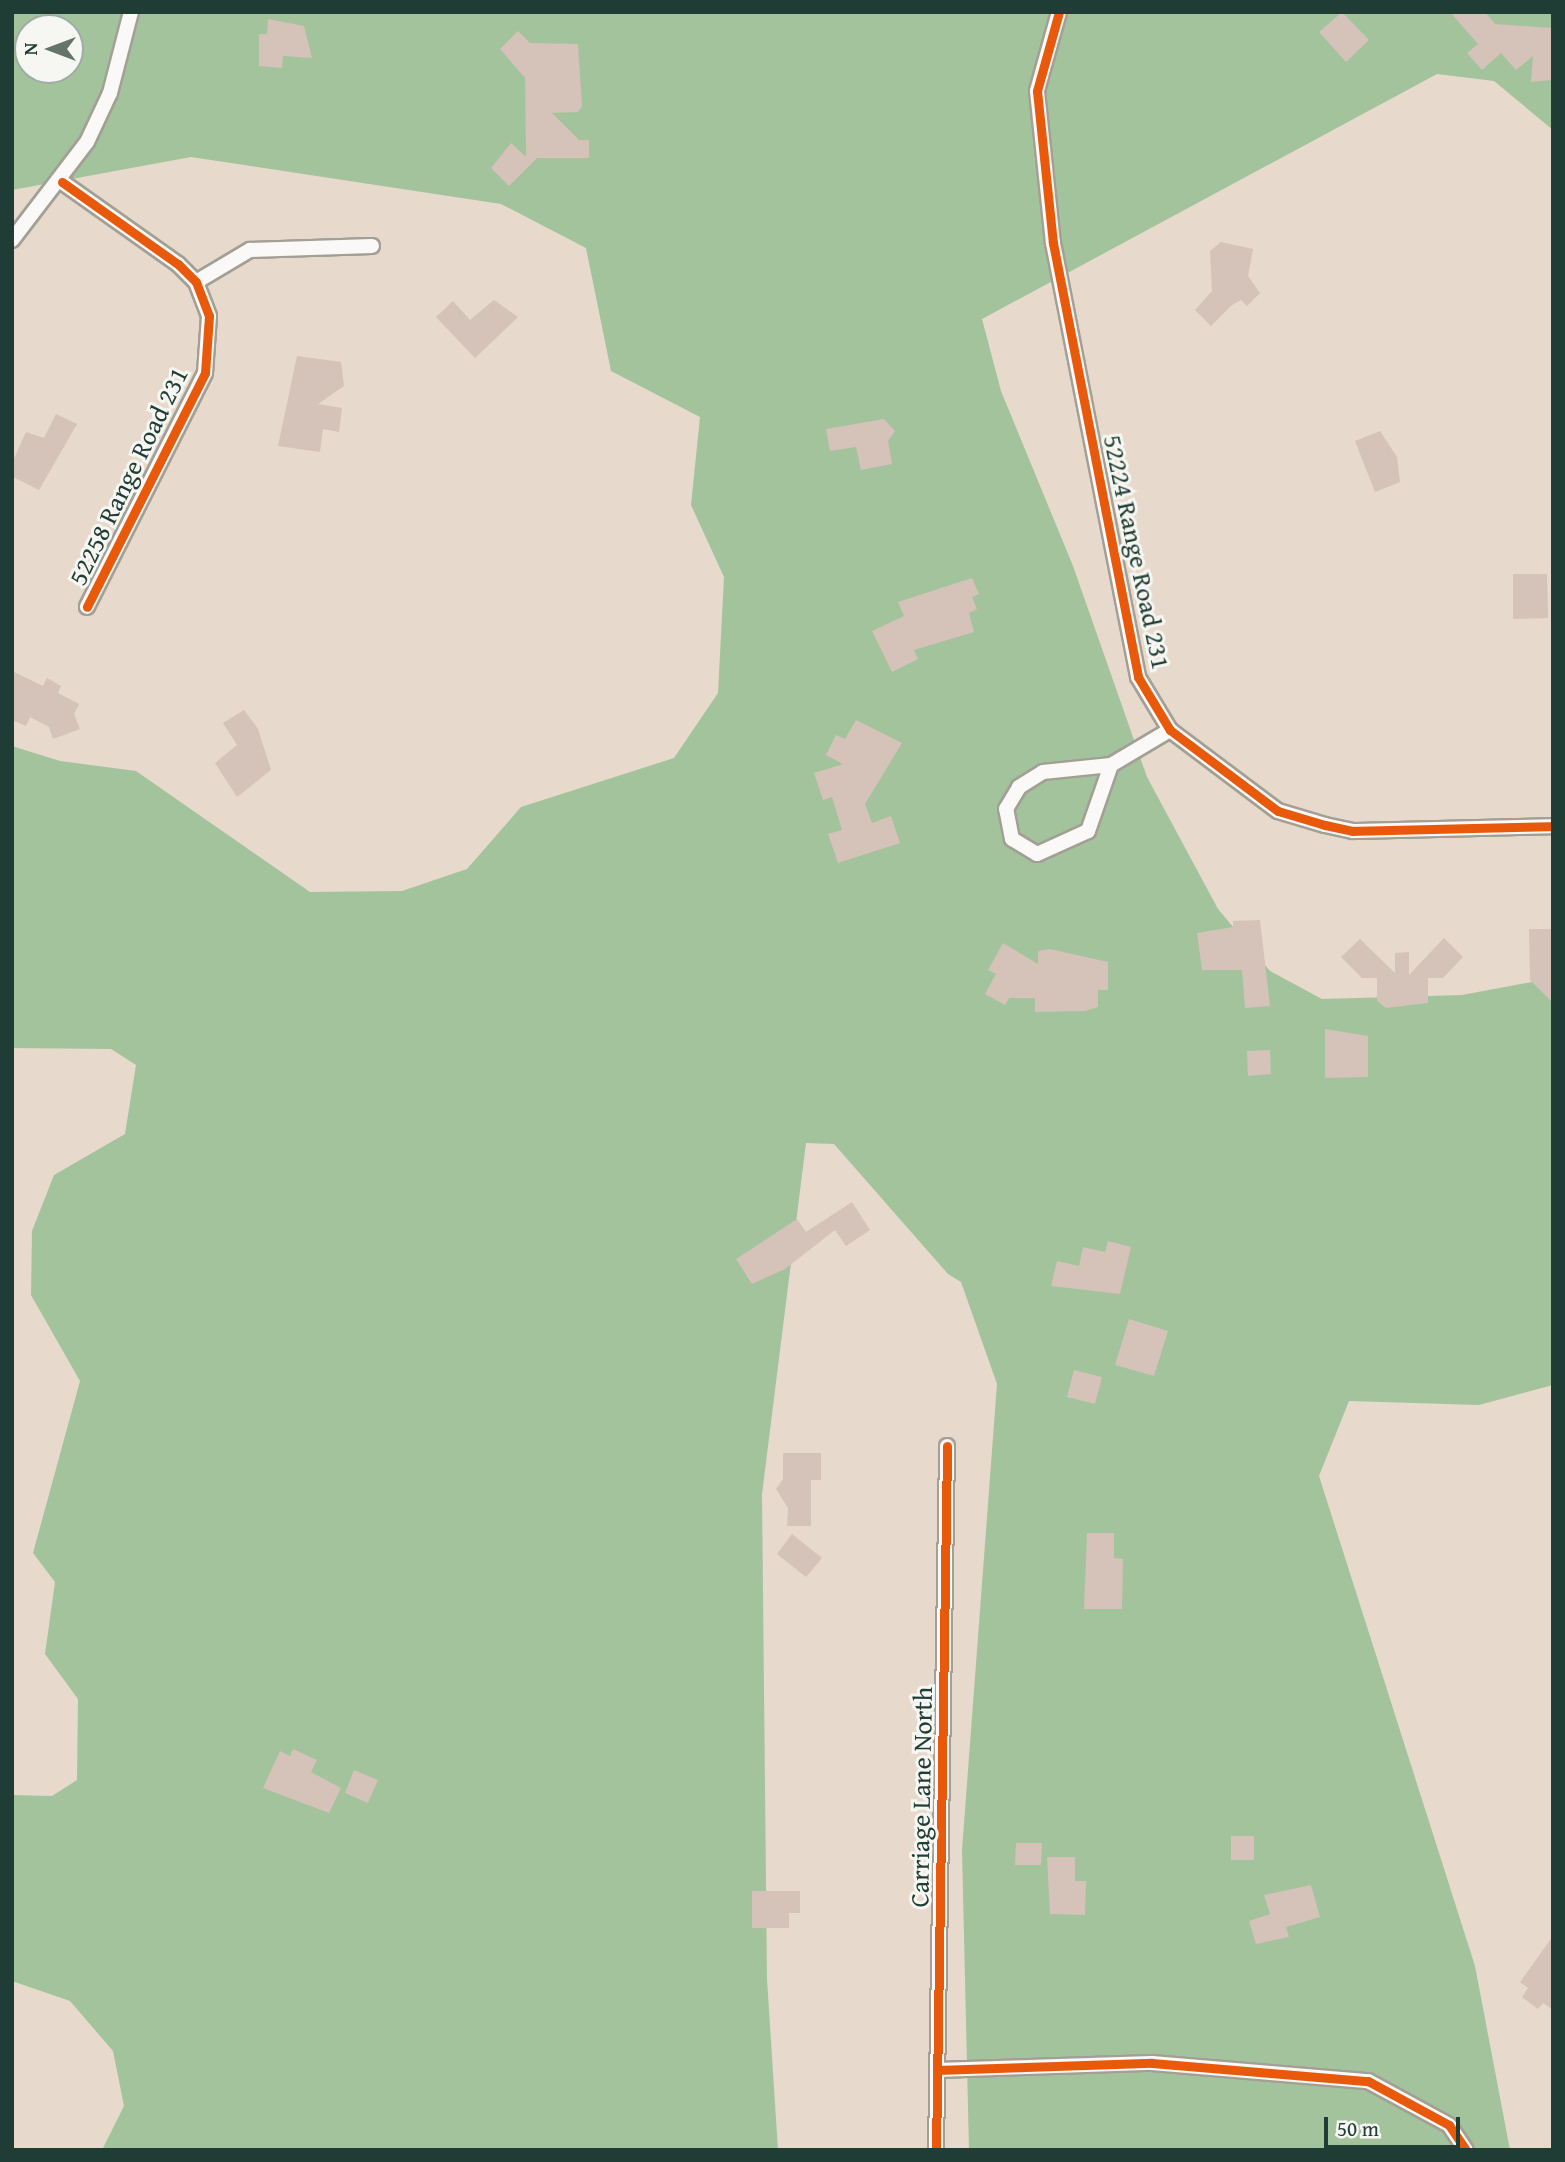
<!DOCTYPE html>
<html>
<head>
<meta charset="utf-8">
<style>
  body { margin:0 }
  #map { position:relative; width:1565px; height:2162px; overflow:hidden; background:#e7d9cb; font-family:"Gentium Book Plus",serif }
  div>[style] { position:absolute }
  .forest>* { inset:0; background:#a3c39c }
  .building>* { inset:0; background:#d5c2b8 }
  .roads { filter:drop-shadow(2px 0 #a39f95) drop-shadow(-2px 0 #a39f95) drop-shadow(0 2px #a39f95) drop-shadow(0 -2px #a39f95) }
  .street>* { height:14px; margin:-7px; padding:0 7px; transform-origin:7px; border-radius:7px; background:#fbf9f7 }
  .cycleway>* { height:9px; margin:-4.5px; padding:0 4.5px; transform-origin:4.5px; border-radius:4.5px; background:#e8590c }
  span { translate:-50% -50%; white-space:nowrap; text-align:center; line-height:1.15; -webkit-text-stroke:6px #f6f6f2; paint-order:stroke }
  .street-label { font-size:26px; color:#1f3d34 }
  .frame { position:absolute; inset:0; border:14px solid #1f3d34; pointer-events:none }
  .north { position:absolute; left:14px; top:14px; width:70px; height:70px; box-sizing:border-box; background:#f6f6f2; border:2px solid #a0aca6; border-radius:50%; rotate:270deg; font-size:19px; font-weight:700; line-height:28px; text-align:center; color:#1f3d34 }
  .north::after { content:''; display:block; margin:auto; width:24px; height:32px; background:#657469; clip-path:polygon(50% 0,100% 100%,50% 72%,0 100%) }
  .scale { position:absolute; left:1324px; top:2117px; width:136px; height:32px; box-sizing:border-box; border:4px solid #1f3d34; border-top:0; padding-left:9px; font-size:21px; line-height:24px; white-space:nowrap; color:#1f3d34; -webkit-text-stroke:5px #f6f6f2; paint-order:stroke }
</style>
</head>
<body>
<div id="map">
  <div class="forest">
    <div style="clip-path:polygon(evenodd,12px 12px,1553px 12px,1553px 130px,1494px 81px,1437px 74px,982px 319px,1001px 391px,1073px 566px,1147px 777px,1218px 909px,1270px 971px,1322px 999px,1462px 995px,1553px 978px,1553px 1385px,1479px 1405px,1349px 1401px,1319px 1476px,1475px 1966px,1510px 2150px,969px 2150px,962px 1850px,997px 1384px,961px 1282px,948px 1274px,834px 1144px,806px 1143px,762px 1494px,767px 1979px,778px 2150px,102px 2150px,124px 2106px,113px 2051px,70px 2001px,12px 1981px,12px 1795px,52px 1796px,77px 1780px,78px 1699px,45px 1654px,55px 1582px,33px 1553px,80px 1381px,31px 1295px,32px 1231px,54px 1175px,125px 1134px,136px 1065px,111px 1049px,12px 1048px,12px 746px,60px 761px,136px 771px,310px 892px,402px 891px,467px 869px,521px 807px,674px 758px,718px 693px,724px 577px,691px 505px,700px 417px,611px 371px,586px 248px,501px 204px,191px 157px,12px 190px,12px 12px,28px 28px,70px 28px,70px 70px,28px 70px,28px 28px)"></div>
  </div>
  <div class="building">
    <div style="clip-path:polygon(1342px 12px,1369px 40px,1346px 62px,1319px 32px)"></div>
    <div style="clip-path:polygon(1450px 12px,1485px 12px,1495px 24px,1553px 28px,1551px 80px,1531px 82px,1533px 56px,1516px 70px,1501px 53px,1482px 70px,1467px 53px,1478px 44px)"></div>
    <div style="clip-path:polygon(268px 19px,304px 26px,312px 58px,283px 56px,282px 68px,259px 66px,259px 34px,267px 34px)"></div>
    <div style="clip-path:polygon(518px 31px,530px 43px,578px 44px,582px 106px,578px 112px,552px 113px,579px 140px,589px 140px,589px 158px,537px 158px,509px 186px,491px 168px,511px 143px,526px 157px,525px 78px,500px 49px)"></div>
    <div style="clip-path:polygon(1221px 242px,1253px 249px,1248px 276px,1260px 293px,1247px 306px,1241px 300px,1232px 305px,1211px 326px,1195px 310px,1212px 291px,1210px 251px)"></div>
    <div style="clip-path:polygon(494px 300px,518px 317px,475px 358px,436px 317px,453px 301px,470px 320px)"></div>
    <div style="clip-path:polygon(297px 356px,341px 362px,344px 386px,318px 404px,342px 408px,339px 432px,323px 429px,320px 452px,278px 446px)"></div>
    <div style="clip-path:polygon(56px 414px,77px 424px,39px 490px,13px 477px,12px 463px,26px 432px,44px 438px)"></div>
    <div style="clip-path:polygon(884px 419px,895px 431px,888px 441px,892px 464px,861px 470px,856px 447px,830px 451px,826px 429px)"></div>
    <div style="clip-path:polygon(1380px 431px,1397px 457px,1400px 482px,1375px 492px,1355px 441px)"></div>
    <div style="clip-path:polygon(1513px 574px,1547px 574px,1548px 618px,1513px 619px)"></div>
    <div style="clip-path:polygon(972px 578px,979px 594px,972px 597px,977px 609px,969px 613px,974px 632px,914px 650px,918px 659px,892px 672px,872px 631px,904px 616px,898px 602px)"></div>
    <div style="clip-path:polygon(12px 671px,43px 686px,47px 678px,61px 686px,58px 693px,79px 704px,74px 714px,80px 729px,53px 739px,49px 727px,30px 717px,26px 726px,12px 720px)"></div>
    <div style="clip-path:polygon(244px 710px,258px 729px,271px 770px,237px 797px,215px 763px,237px 745px,223px 723px)"></div>
    <div style="clip-path:polygon(856px 720px,902px 743px,865px 804px,872px 823px,891px 816px,900px 843px,838px 863px,828px 834px,842px 830px,832px 797px,823px 800px,814px 773px,843px 764px,826px 755px,836px 735px,845px 739px)"></div>
    <div style="clip-path:polygon(1260px 920px,1270px 1006px,1245px 1008px,1242px 970px,1202px 970px,1197px 933px,1233px 927px,1233px 921px)"></div>
    <div style="clip-path:polygon(1529px 929px,1553px 929px,1553px 1003px,1530px 980px)"></div>
    <div style="clip-path:polygon(1444px 938px,1463px 957px,1443px 978px,1428px 978px,1428px 1003px,1386px 1008px,1377px 1001px,1377px 978px,1362px 978px,1341px 957px,1360px 939px,1395px 973px,1395px 953px,1409px 952px,1409px 975px)"></div>
    <div style="clip-path:polygon(1003px 943px,1038px 964px,1038px 951px,1050px 949px,1108px 962px,1108px 990px,1098px 990px,1098px 1007px,1085px 1011px,1035px 1012px,1035px 998px,1009px 998px,1005px 1005px,985px 994px,996px 974px,988px 970px)"></div>
    <div style="clip-path:polygon(1325px 1029px,1368px 1036px,1368px 1077px,1325px 1078px)"></div>
    <div style="clip-path:polygon(1270px 1050px,1271px 1074px,1248px 1076px,1247px 1051px)"></div>
    <div style="clip-path:polygon(852px 1202px,870px 1230px,846px 1246px,835px 1230px,785px 1269px,752px 1284px,736px 1259px,797px 1219px,806px 1232px)"></div>
    <div style="clip-path:polygon(1108px 1241px,1131px 1247px,1120px 1294px,1051px 1286px,1057px 1261px,1079px 1266px,1083px 1247px,1105px 1252px)"></div>
    <div style="clip-path:polygon(1129px 1319px,1168px 1331px,1154px 1376px,1115px 1365px)"></div>
    <div style="clip-path:polygon(1074px 1370px,1102px 1377px,1095px 1404px,1067px 1397px)"></div>
    <div style="clip-path:polygon(783px 1453px,821px 1453px,821px 1480px,811px 1480px,811px 1526px,787px 1526px,788px 1508px,776px 1489px,783px 1479px)"></div>
    <div style="clip-path:polygon(1087px 1533px,1114px 1533px,1114px 1558px,1123px 1559px,1122px 1609px,1084px 1609px)"></div>
    <div style="clip-path:polygon(792px 1534px,822px 1558px,806px 1577px,777px 1554px)"></div>
    <div style="clip-path:polygon(293px 1749px,317px 1760px,311px 1772px,341px 1788px,329px 1813px,263px 1788px,280px 1751px,290px 1756px)"></div>
    <div style="clip-path:polygon(354px 1770px,378px 1780px,368px 1803px,345px 1793px)"></div>
    <div style="clip-path:polygon(1231px 1836px,1254px 1836px,1254px 1860px,1231px 1860px)"></div>
    <div style="clip-path:polygon(1016px 1843px,1042px 1843px,1041px 1865px,1015px 1865px)"></div>
    <div style="clip-path:polygon(1047px 1857px,1075px 1857px,1075px 1881px,1086px 1881px,1085px 1915px,1050px 1914px)"></div>
    <div style="clip-path:polygon(1311px 1885px,1320px 1917px,1286px 1927px,1289px 1937px,1256px 1944px,1249px 1921px,1270px 1914px,1264px 1895px)"></div>
    <div style="clip-path:polygon(752px 1891px,800px 1891px,800px 1913px,789px 1913px,789px 1928px,752px 1928px)"></div>
    <div style="clip-path:polygon(1553px 1936px,1553px 2010px,1543px 2003px,1538px 2009px,1522px 1997px,1528px 1988px,1520px 1982px)"></div>
  </div>
  <div class="roads">
    <div class="street">
      <div style="left:1059px;top:12px;width:82px;rotate:105.6deg"></div>
      <div style="left:1037px;top:91px;width:153px;rotate:84deg"></div>
      <div style="left:1053px;top:243px;width:442px;rotate:78.9deg"></div>
      <div style="left:1138px;top:677px;width:62px;rotate:58.9deg"></div>
      <div style="left:1170px;top:730px;width:135px;rotate:36.9deg"></div>
      <div style="left:1278px;top:811px;width:49px;rotate:16.6deg"></div>
      <div style="left:1325px;top:825px;width:29px;rotate:12deg"></div>
      <div style="left:1353px;top:831px;width:200px;rotate:-1.4deg"></div>
      <div style="left:62px;top:182px;width:142px;rotate:35.3deg"></div>
      <div style="left:178px;top:264px;width:25px;rotate:45deg"></div>
      <div style="left:196px;top:282px;width:36px;rotate:69deg"></div>
      <div style="left:209px;top:316px;width:57px;rotate:94deg"></div>
      <div style="left:205px;top:373px;width:262px;rotate:116.8deg"></div>
      <div style="left:12px;top:240px;width:123px;rotate:-52.6deg"></div>
      <div style="left:87px;top:142px;width:54px;rotate:-64.9deg"></div>
      <div style="left:110px;top:93px;width:84px;rotate:-75.5deg"></div>
      <div style="left:196px;top:282px;width:63px;rotate:-30.7deg"></div>
      <div style="left:250px;top:250px;width:122px;rotate:-1.9deg"></div>
      <div style="left:1111px;top:765px;width:70px;rotate:109.2deg"></div>
      <div style="left:1088px;top:831px;width:56px;rotate:155.7deg"></div>
      <div style="left:1037px;top:854px;width:29px;rotate:-149deg"></div>
      <div style="left:1012px;top:839px;width:31px;rotate:-101deg"></div>
      <div style="left:1006px;top:809px;width:26px;rotate:-59deg"></div>
      <div style="left:1019px;top:787px;width:28px;rotate:-32deg"></div>
      <div style="left:1043px;top:772px;width:68px;rotate:-5.9deg"></div>
      <div style="left:1111px;top:765px;width:69px;rotate:-30.7deg"></div>
      <div style="left:937px;top:2070px;width:215px;rotate:-1.9deg"></div>
      <div style="left:1152px;top:2063px;width:217px;rotate:4.8deg"></div>
      <div style="left:1368px;top:2081px;width:92px;rotate:28.5deg"></div>
      <div style="left:1449px;top:2125px;width:30px;rotate:56deg"></div>
      <div style="left:936px;top:2150px;width:704px;rotate:-89.1deg"></div>
    </div>
  </div>
  <div class="cycleway">
    <div style="left:1059px;top:12px;width:82px;rotate:105.6deg"></div>
    <div style="left:1037px;top:91px;width:153px;rotate:84deg"></div>
    <div style="left:1053px;top:243px;width:442px;rotate:78.9deg"></div>
    <div style="left:1138px;top:677px;width:62px;rotate:58.9deg"></div>
    <div style="left:1170px;top:730px;width:135px;rotate:36.9deg"></div>
    <div style="left:1278px;top:811px;width:49px;rotate:16.6deg"></div>
    <div style="left:1325px;top:825px;width:29px;rotate:12deg"></div>
    <div style="left:1353px;top:831px;width:200px;rotate:-1.4deg"></div>
    <div style="left:62px;top:182px;width:142px;rotate:35.3deg"></div>
    <div style="left:178px;top:264px;width:25px;rotate:45deg"></div>
    <div style="left:196px;top:282px;width:36px;rotate:69deg"></div>
    <div style="left:209px;top:316px;width:57px;rotate:94deg"></div>
    <div style="left:205px;top:373px;width:262px;rotate:116.8deg"></div>
    <div style="left:937px;top:2070px;width:215px;rotate:-1.9deg"></div>
    <div style="left:1152px;top:2063px;width:217px;rotate:4.8deg"></div>
    <div style="left:1368px;top:2081px;width:92px;rotate:28.5deg"></div>
    <div style="left:1449px;top:2125px;width:30px;rotate:56deg"></div>
    <div style="left:936px;top:2150px;width:704px;rotate:-89.1deg"></div>
  </div>
  <div class="street-label">
    <span style="left:128px;top:476px;rotate:-64deg">52258 Range Road 231</span>
    <span style="left:1137px;top:552px;rotate:78deg">52224 Range Road 231</span>
    <span style="left:921px;top:1797px;rotate:-89deg">Carriage Lane North</span>
  </div>
  <div class="frame"></div>
  <div class="north">N</div>
  <div class="scale">50 m</div>
</div>
</body>
</html>
